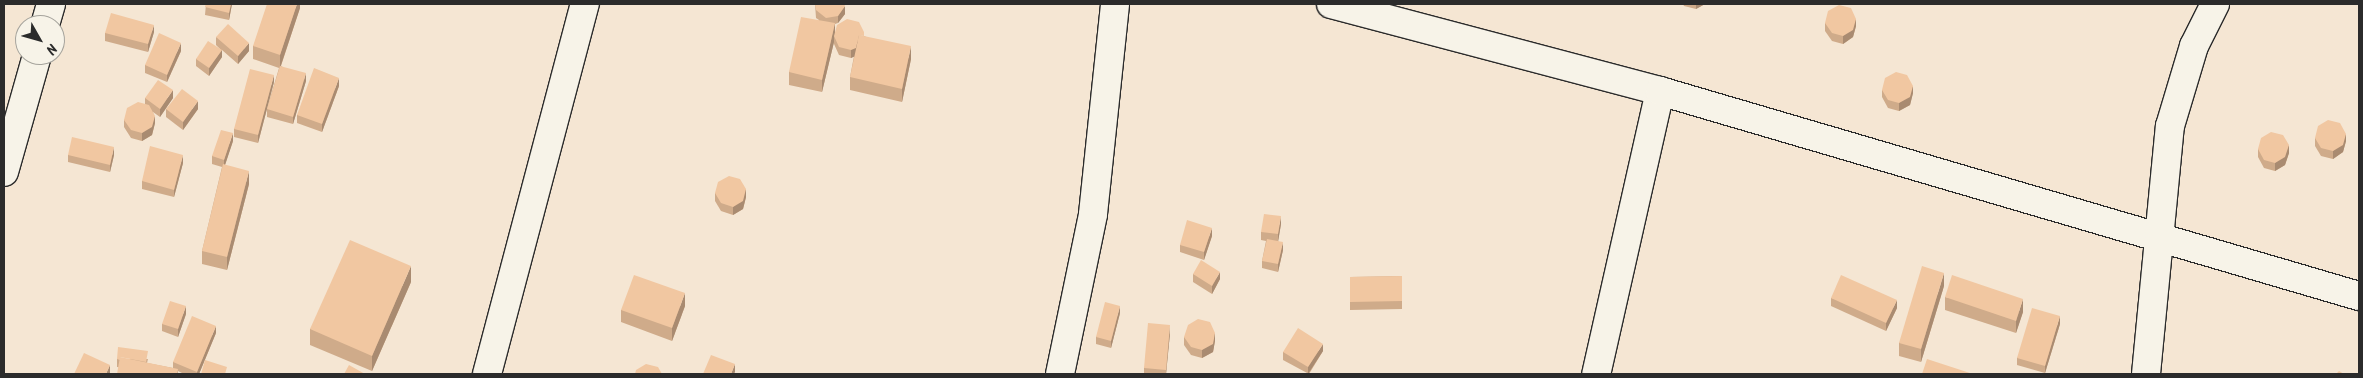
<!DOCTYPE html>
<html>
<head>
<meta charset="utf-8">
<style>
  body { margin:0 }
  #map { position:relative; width:2363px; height:378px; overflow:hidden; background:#f5e6d3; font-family:Kalam,sans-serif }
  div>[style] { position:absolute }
  .roads { filter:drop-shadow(1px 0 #2b2b2b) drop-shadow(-1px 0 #2b2b2b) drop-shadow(0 1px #2b2b2b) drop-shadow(0 -1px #2b2b2b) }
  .minor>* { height:28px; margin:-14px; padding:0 14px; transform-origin:14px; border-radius:14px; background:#f7f3e8 }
  .wall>* { inset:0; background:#cfab8a }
  .shaded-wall>* { inset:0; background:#a98b71 }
  .building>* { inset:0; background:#f1c7a1 }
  span { translate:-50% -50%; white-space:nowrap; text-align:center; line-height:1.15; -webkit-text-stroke:5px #f7f3e8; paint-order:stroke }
  .frame { position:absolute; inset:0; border:5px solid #2b2b2b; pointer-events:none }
  .north { position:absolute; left:15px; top:15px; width:50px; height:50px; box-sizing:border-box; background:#f7f3e8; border:1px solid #a5a39c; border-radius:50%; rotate:128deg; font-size:14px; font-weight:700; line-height:20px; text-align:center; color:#2b2b2b }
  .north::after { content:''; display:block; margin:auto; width:18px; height:22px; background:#2b2b2b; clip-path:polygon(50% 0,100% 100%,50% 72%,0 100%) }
</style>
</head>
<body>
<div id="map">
  <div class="roads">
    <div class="minor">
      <div style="left:1331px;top:4px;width:340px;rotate:14.8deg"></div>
      <div style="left:1660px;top:91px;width:290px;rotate:102.7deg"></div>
      <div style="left:45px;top:25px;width:22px;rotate:-74deg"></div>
      <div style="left:1660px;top:91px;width:728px;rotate:16.35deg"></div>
      <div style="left:4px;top:172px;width:122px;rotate:-74.2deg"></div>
      <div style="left:487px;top:374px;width:383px;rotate:-75.2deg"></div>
      <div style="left:1060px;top:374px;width:163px;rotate:-78.3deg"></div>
      <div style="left:1093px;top:214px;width:211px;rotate:-84deg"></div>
      <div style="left:2146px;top:374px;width:249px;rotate:-84.5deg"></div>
      <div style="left:2170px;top:126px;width:84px;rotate:-73.3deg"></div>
      <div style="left:2194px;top:46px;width:47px;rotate:-63.4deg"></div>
    </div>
  </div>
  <div class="wall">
    <div style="clip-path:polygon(206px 4px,232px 4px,229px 20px,205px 15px)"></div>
    <div style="clip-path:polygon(300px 4px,300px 8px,281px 66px,306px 81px,293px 124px,267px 117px,267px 109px,279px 68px,253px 59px,253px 46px)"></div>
    <div style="clip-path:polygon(815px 4px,844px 4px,845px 14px,838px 23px,835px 24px,835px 32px,864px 36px,911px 59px,902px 102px,850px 90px,850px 77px,854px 56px,851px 58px,839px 55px,834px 44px,834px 42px,822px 92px,789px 85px,789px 72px,819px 20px,816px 18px)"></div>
    <div style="clip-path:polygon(1683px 4px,1705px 4px,1696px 9px,1684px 6px)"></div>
    <div style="clip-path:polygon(1825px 23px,1856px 26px,1853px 37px,1843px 44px,1832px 41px,1825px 31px)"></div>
    <div style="clip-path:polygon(154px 32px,148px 52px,105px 41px,105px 33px)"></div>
    <div style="clip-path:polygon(216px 37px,249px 51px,238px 64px,222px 50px,222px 57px,209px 76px,196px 66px,196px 59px,220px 49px,216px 45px)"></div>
    <div style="clip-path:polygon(181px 51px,167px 82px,145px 73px,145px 65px)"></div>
    <div style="clip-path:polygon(274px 82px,258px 143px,234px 137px,234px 129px)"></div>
    <div style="clip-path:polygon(339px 86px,322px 132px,297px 123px,297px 115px)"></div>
    <div style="clip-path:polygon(1882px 90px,1913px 93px,1910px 105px,1899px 111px,1888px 108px,1882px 97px)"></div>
    <div style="clip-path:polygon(145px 98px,173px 98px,160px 117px,153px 112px,155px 123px,152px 135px,142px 141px,131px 138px,124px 127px,124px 120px,145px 104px)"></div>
    <div style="clip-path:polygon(166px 109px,198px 109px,183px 130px,166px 117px)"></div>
    <div style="clip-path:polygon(2315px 138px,2346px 141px,2343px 152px,2333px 159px,2321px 156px,2315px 146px)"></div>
    <div style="clip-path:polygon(233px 141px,225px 165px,249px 184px,227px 270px,202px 264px,202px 251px,222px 167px,212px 164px,212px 156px)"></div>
    <div style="clip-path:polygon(2258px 149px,2289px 153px,2285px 165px,2275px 171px,2264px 168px,2258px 157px)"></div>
    <div style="clip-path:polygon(68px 155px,114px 155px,110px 172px,68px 162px)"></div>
    <div style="clip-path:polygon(183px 163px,174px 197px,142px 189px,142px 181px)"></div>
    <div style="clip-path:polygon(715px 193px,746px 197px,743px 209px,733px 215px,721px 211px,715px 201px)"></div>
    <div style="clip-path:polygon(1281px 224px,1278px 241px,1283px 250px,1278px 272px,1262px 268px,1262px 261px,1266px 241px,1261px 240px,1261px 232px)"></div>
    <div style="clip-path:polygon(1212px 236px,1204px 260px,1180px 252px,1180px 245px)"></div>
    <div style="clip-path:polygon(1193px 274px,1220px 279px,1212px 294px,1193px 282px)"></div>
    <div style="clip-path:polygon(1402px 276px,1402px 309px,1350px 310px,1350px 277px)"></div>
    <div style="clip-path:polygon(411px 282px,372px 371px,310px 345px,310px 329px)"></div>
    <div style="clip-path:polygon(1944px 286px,1921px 362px,1899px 356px,1899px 343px)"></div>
    <div style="clip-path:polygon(1945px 297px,2023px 312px,2016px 333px,1945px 310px)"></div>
    <div style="clip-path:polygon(1831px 298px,1897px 308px,1886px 331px,1831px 306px)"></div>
    <div style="clip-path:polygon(685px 306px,672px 341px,621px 322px,621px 310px)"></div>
    <div style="clip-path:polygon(1120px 313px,1111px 348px,1096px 344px,1096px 337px)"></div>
    <div style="clip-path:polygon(186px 314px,178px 337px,162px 331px,162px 324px)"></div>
    <div style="clip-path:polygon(2060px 324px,2045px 373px,2017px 365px,2017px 358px)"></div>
    <div style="clip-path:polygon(216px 333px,199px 374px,184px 374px,178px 371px,178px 374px,117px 367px,117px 359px,148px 359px,147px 363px,173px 368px,173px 362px)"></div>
    <div style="clip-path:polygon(1170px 333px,1166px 374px,1144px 374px,1144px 368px)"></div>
    <div style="clip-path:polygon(1184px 337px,1215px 341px,1213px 352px,1202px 358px,1191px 355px,1184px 345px)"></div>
    <div style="clip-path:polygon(1323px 351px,1309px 374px,1283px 360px,1283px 352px)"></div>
  </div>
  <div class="shaded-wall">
    <div style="clip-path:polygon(231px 4px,232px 4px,229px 20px,229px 13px)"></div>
    <div style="clip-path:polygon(297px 4px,300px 4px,300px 8px,280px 68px,280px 55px)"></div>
    <div style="clip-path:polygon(1696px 4px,1705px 4px,1696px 9px)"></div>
    <div style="clip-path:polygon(845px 6px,845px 14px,838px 23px,838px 16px)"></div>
    <div style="clip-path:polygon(1856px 19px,1856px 26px,1853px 37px,1843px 44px,1843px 36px)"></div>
    <div style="clip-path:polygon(835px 23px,835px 36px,834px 36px,834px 42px,822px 92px,822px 80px)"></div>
    <div style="clip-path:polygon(154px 25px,154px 32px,148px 52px,148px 44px)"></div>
    <div style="clip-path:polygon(859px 40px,858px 55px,851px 58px,851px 50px)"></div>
    <div style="clip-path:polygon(181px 43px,181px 51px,167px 82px,167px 75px)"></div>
    <div style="clip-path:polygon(249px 43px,249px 51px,238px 64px,238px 56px)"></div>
    <div style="clip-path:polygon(911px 46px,911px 59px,902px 102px,902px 89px)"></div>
    <div style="clip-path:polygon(222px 50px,222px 57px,209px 76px,209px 68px)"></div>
    <div style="clip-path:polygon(306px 73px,306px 81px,293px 124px,293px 117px)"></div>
    <div style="clip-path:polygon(274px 75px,274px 82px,258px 143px,258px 135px)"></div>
    <div style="clip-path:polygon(339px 78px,339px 86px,322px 132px,322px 124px)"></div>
    <div style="clip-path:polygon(1913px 86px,1913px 93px,1910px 105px,1899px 111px,1899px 103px)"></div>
    <div style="clip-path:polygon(173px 90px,173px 98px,160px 117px,160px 109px)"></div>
    <div style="clip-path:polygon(198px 101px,198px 109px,183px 130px,183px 122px)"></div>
    <div style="clip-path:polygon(155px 116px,155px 123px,152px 135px,142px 141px,142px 133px)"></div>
    <div style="clip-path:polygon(233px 133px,233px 141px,224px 168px,224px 160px)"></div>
    <div style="clip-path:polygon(2346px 134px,2346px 141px,2343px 152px,2333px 159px,2333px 151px)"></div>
    <div style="clip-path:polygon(2289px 145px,2289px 153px,2285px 165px,2275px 171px,2275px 163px)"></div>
    <div style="clip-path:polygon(114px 147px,114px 155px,110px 172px,110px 165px)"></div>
    <div style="clip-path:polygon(183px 155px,183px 163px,174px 197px,174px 190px)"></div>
    <div style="clip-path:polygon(249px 171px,249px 184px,227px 270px,227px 257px)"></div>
    <div style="clip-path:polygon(746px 189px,746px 197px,743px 209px,733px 215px,733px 207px)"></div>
    <div style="clip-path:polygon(1281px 216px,1281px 224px,1278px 242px,1278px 234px)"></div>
    <div style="clip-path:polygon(1212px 228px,1212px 236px,1204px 260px,1204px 252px)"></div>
    <div style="clip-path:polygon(1283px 242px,1283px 250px,1278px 272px,1278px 264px)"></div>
    <div style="clip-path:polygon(411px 266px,411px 282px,372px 371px,372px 356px)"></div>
    <div style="clip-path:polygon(1220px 272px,1220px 279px,1212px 294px,1212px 286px)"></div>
    <div style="clip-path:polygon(1944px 273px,1944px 286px,1921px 362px,1921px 349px)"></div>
    <div style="clip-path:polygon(685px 293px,685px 306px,672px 341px,672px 328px)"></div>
    <div style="clip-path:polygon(2023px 299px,2023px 312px,2016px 333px,2016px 321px)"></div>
    <div style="clip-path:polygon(1897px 300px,1897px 308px,1886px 331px,1886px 323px)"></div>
    <div style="clip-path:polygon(186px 306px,186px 314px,178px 337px,178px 329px)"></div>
    <div style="clip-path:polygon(1120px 306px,1120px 313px,1111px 348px,1111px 341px)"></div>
    <div style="clip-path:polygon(2060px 316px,2060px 324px,2045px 373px,2045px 366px)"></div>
    <div style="clip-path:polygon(1170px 325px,1170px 333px,1166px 374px,1166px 370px)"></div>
    <div style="clip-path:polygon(216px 326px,216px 333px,199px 374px,197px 374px,197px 372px)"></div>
    <div style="clip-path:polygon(1215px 333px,1215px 341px,1213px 352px,1202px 358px,1202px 350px)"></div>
    <div style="clip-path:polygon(1323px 344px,1323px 351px,1308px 374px,1308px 367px)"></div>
    <div style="clip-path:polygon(735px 364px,735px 372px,734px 374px,731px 374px)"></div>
    <div style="clip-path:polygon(110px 365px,110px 374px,106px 374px)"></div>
  </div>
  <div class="building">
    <div style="clip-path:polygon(206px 4px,231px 4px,229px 13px,205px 7px)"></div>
    <div style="clip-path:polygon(267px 4px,297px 4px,280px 55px,253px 46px)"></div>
    <div style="clip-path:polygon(815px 4px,844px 4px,845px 6px,838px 16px,826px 18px,816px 10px)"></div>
    <div style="clip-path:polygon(1839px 5px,1851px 8px,1856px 19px,1853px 30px,1843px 36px,1832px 33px,1825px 23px,1828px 11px)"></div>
    <div style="clip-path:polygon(111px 13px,154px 25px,148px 44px,105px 33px)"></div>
    <div style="clip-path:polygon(801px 17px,835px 23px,822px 80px,789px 72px)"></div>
    <div style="clip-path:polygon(847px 19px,859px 22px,864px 32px,864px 36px,859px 35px,856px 48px,851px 50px,839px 47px,834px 36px,837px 25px)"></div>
    <div style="clip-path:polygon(228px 24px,249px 43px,238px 56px,216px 37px)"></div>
    <div style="clip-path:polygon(159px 33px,181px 43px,167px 75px,145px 65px)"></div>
    <div style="clip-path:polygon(859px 35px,911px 46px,902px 89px,850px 77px)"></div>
    <div style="clip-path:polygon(208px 41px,222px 50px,209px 68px,196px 59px)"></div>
    <div style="clip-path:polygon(280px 66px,306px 73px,293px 117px,267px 109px)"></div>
    <div style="clip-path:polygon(314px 68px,339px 78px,322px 124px,297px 115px)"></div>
    <div style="clip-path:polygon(250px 69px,274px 75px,258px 135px,234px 129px)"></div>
    <div style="clip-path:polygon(1896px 72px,1907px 75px,1913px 86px,1910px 97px,1899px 103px,1888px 100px,1882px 90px,1885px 78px)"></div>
    <div style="clip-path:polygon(158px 80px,173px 90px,160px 109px,145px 98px)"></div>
    <div style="clip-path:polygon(182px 89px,198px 101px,183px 122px,166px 109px)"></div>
    <div style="clip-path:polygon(138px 102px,149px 105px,155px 116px,152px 127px,142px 133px,131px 130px,124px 120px,127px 108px)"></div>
    <div style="clip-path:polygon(2328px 120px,2340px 123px,2346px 134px,2343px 145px,2333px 151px,2321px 148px,2315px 138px,2318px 126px)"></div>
    <div style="clip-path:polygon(221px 130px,233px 133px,224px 160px,212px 156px)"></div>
    <div style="clip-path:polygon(2271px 132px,2283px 135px,2289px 145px,2285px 157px,2275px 163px,2264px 160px,2258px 149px,2261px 138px)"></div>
    <div style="clip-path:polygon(72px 137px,114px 147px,110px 165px,68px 155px)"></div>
    <div style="clip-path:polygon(150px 146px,183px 155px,174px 190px,142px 181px)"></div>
    <div style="clip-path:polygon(223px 164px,249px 171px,227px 257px,202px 251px)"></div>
    <div style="clip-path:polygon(729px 176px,740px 179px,746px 189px,743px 201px,733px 207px,721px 203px,715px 193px,718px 182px)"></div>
    <div style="clip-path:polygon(1264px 214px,1281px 216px,1278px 234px,1261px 232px)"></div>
    <div style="clip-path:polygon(1187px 220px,1212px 228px,1204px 252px,1180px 245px)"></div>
    <div style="clip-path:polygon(1267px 239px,1283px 242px,1278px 264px,1262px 261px)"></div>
    <div style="clip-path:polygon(350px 240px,411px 266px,372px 356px,310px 329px)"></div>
    <div style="clip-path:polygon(1201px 260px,1220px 272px,1212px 286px,1193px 274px)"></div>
    <div style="clip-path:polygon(1922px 266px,1944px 273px,1921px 349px,1899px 343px)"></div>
    <div style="clip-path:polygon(634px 275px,685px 293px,672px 328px,621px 310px)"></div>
    <div style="clip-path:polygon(1841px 275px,1897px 300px,1886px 323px,1831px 298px)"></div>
    <div style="clip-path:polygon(1952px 275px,2023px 299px,2016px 321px,1945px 297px)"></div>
    <div style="clip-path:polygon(1402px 276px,1402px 301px,1350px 302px,1350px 277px)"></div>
    <div style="clip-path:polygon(170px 301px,186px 306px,178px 329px,162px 324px)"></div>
    <div style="clip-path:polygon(1105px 302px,1120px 306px,1111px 341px,1096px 337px)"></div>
    <div style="clip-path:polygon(2032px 308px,2060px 316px,2045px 366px,2017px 358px)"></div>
    <div style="clip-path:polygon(192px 316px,216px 326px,197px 372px,173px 362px)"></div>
    <div style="clip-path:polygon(1198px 319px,1210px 322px,1215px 333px,1213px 344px,1202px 350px,1191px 347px,1184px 337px,1188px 325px)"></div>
    <div style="clip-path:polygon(1148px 323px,1170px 325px,1166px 370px,1144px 368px)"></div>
    <div style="clip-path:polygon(1298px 328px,1323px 344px,1308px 367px,1283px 352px)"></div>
    <div style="clip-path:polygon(118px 347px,148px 351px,146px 362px,120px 357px,120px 360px,117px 359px)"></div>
    <div style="clip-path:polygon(84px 353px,110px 365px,106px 374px,74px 374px)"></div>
    <div style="clip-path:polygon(711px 355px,735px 364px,731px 374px,703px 374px)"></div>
    <div style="clip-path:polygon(120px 357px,178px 369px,177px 374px,117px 374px)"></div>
    <div style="clip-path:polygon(1927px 359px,1973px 374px,1922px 374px)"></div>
    <div style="clip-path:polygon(205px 360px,227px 367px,225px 374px,201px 374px)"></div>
    <div style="clip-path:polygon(646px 364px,658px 367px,662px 374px,635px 374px,636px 370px)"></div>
    <div style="clip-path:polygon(349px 365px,365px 374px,344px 374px)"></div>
    <div style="clip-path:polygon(2339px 371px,2344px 374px,2336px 374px)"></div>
  </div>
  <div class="frame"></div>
  <div class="north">N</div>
</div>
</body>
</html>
